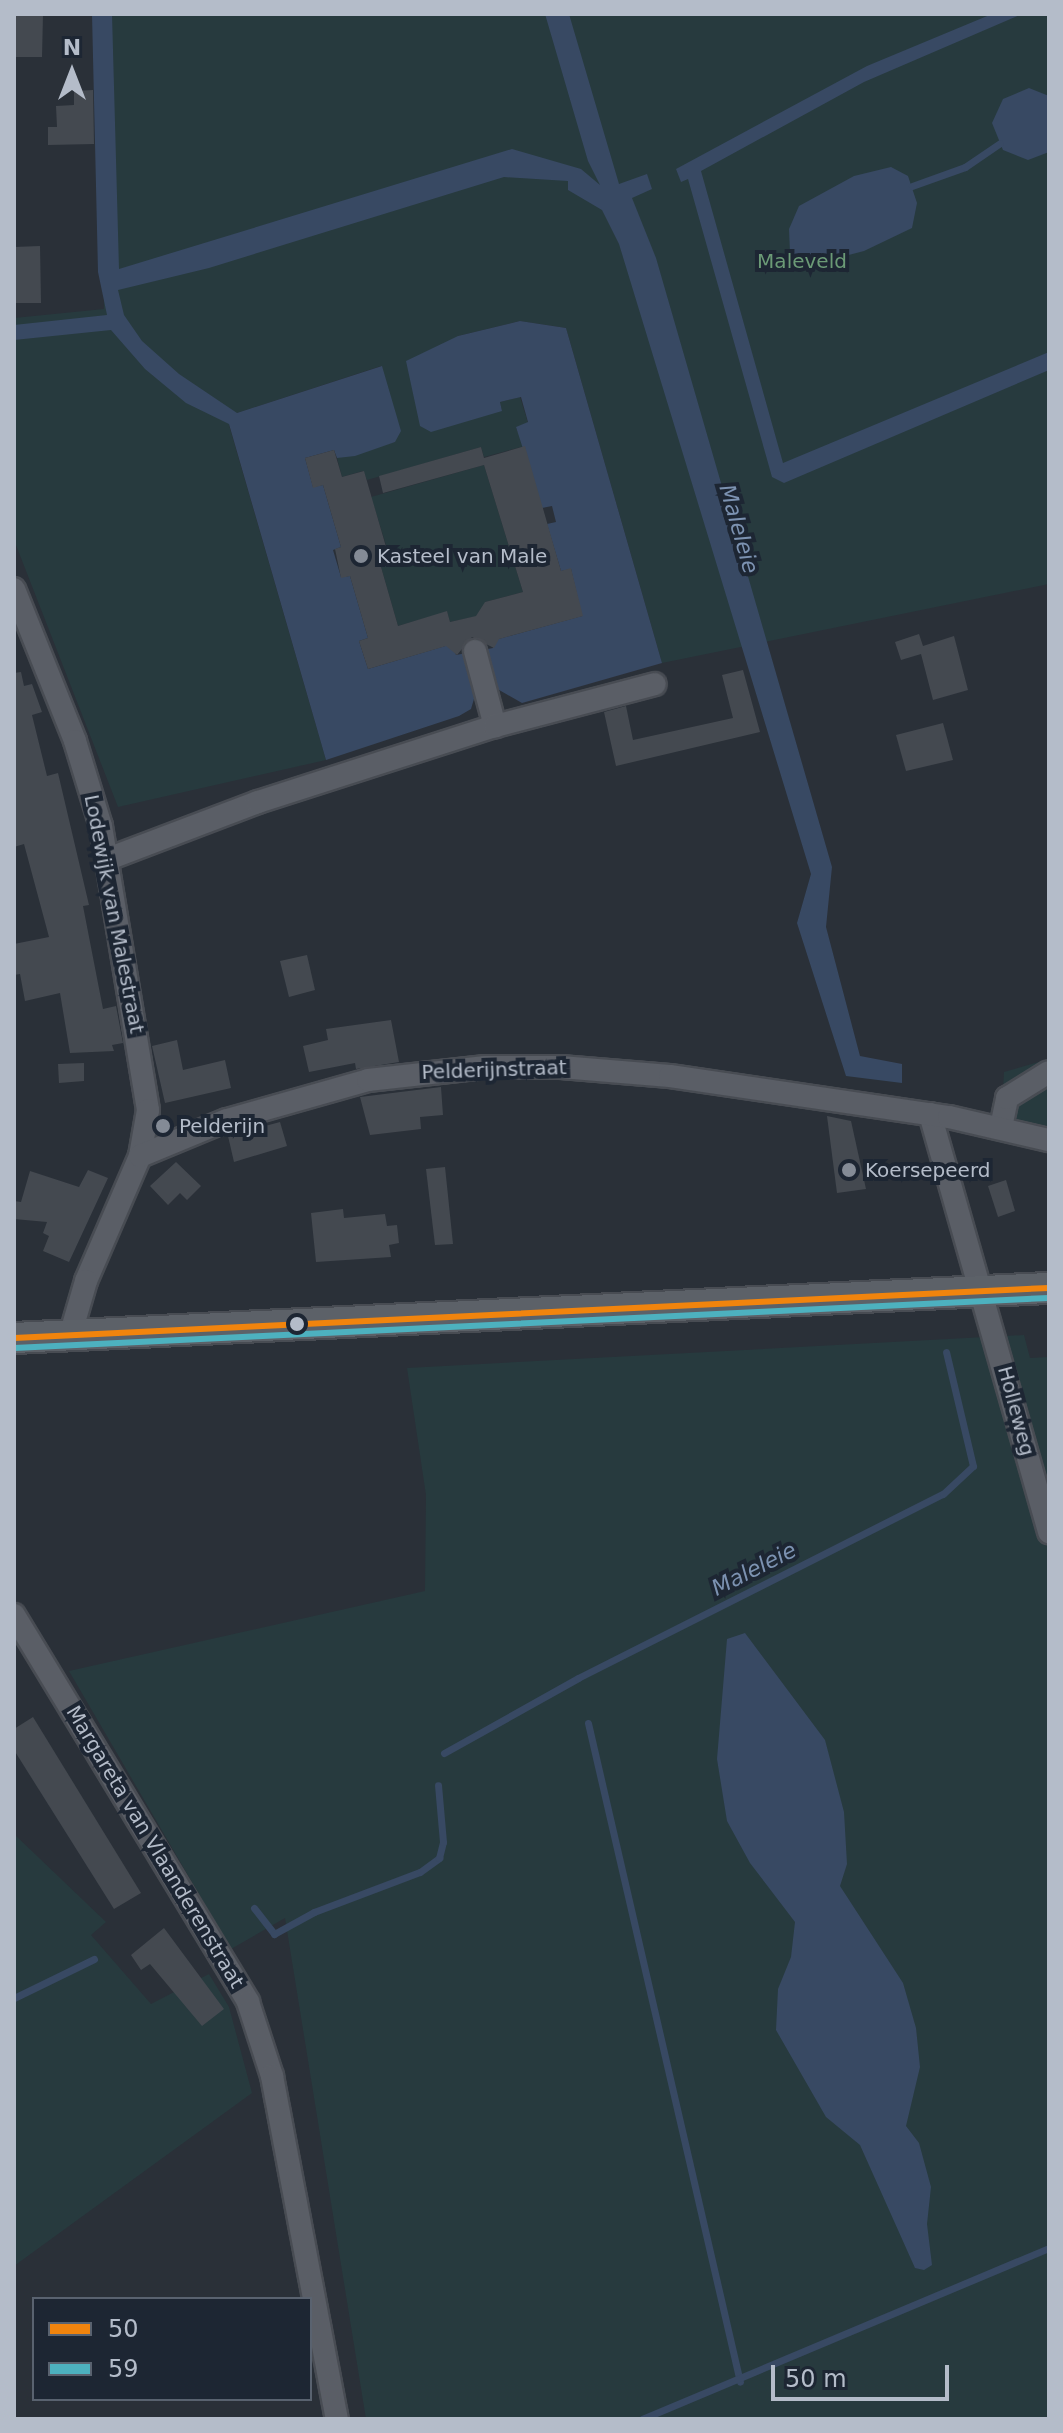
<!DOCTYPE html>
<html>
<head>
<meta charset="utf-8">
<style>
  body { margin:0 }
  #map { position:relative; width:1063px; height:2433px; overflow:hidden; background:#2a3038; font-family:"DejaVu Sans",sans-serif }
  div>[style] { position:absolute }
  .green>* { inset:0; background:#273a3e }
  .water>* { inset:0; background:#384963 }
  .stream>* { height:7px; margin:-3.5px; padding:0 3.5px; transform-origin:3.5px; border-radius:3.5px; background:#384963 }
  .building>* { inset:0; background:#444950 }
  .roads { filter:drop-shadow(2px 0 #484c53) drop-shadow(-2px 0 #484c53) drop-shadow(0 2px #484c53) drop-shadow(0 -2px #484c53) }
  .minor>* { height:22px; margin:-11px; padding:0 11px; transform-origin:11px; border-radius:11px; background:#5a5e66 }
  .major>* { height:30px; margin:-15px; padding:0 15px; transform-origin:15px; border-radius:15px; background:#5c6168 }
  .bus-1>* { height:6px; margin:-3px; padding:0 3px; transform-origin:3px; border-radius:3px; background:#f1840d }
  .bus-2>* { height:6px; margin:-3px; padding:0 3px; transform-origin:3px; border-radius:3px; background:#4db1bf }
  .dots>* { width:22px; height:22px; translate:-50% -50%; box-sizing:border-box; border:4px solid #1d2633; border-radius:50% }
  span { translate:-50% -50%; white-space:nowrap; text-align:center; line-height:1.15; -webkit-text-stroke:8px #1d2633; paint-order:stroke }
  .park-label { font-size:20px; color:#6b9a76 }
  .poi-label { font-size:20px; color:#b4bcc9 }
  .left { translate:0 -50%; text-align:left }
  .street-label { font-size:20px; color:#b4bcc9 }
  .water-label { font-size:22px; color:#7c92b1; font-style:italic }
  .frame { position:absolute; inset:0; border:16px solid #b4bcc9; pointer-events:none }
  .legend { position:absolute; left:32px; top:2297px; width:280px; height:104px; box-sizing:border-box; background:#1d2633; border:2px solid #59626f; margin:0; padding:10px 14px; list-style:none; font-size:24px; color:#b4bcc9 }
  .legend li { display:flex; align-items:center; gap:16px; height:40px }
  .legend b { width:40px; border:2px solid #59626f }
  .north { position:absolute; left:32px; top:32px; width:80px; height:80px; -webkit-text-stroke:6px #1d2633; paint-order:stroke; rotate:0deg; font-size:22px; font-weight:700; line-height:32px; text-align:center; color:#b4bcc9 }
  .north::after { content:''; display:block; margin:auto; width:28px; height:36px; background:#b4bcc9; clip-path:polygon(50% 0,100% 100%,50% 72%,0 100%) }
  .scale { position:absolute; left:771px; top:2365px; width:178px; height:36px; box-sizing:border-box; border:4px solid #b4bcc9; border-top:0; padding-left:10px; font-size:24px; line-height:28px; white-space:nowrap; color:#b4bcc9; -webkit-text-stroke:6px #1d2633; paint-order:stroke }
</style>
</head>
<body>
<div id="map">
  <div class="green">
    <div style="clip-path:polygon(101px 14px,1049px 14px,1049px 584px,662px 663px,566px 328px,520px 321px,458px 336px,502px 411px,500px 402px,520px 397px,528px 423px,516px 428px,525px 446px,484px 457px,481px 447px,367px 480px,363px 471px,342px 477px,337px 458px,395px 442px,381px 366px,237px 413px,229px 425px,326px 760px,118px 807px,14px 540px,14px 318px,104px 309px)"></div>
    <div style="clip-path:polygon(484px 465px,523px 592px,485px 602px,487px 610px,478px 616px,450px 622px,447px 612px,398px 626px,381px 567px,392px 564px,371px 497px)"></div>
    <div style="clip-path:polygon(1049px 1059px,1049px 1140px,1001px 1127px,1004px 1072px)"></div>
    <div style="clip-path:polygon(1024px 1335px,1030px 1358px,1049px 1357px,1049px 2419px,366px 2419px,285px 1918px,231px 1949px,69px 1671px,425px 1591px,426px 1495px,407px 1368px)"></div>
    <div style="clip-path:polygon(14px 1834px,106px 1922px,91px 1935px,151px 2004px,209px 1974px,229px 2007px,252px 2093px,14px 2266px)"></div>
  </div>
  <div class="water">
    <div style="clip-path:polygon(92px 14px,112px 14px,119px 269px,512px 149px,581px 169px,600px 185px,588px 161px,545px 14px,569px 14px,619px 184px,647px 174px,652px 189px,632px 198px,656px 258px,832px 867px,826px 927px,860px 1056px,902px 1064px,902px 1083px,846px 1076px,797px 923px,811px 874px,619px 244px,602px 210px,568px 190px,568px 181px,504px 177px,209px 268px,118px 290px,124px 315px,142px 341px,179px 374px,237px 413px,382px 366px,401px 431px,395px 442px,355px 456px,337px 458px,334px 450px,305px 458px,313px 487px,323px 485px,341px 547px,333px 550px,341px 577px,350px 576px,368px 638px,359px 641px,368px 669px,452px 644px,456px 655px,493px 648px,495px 640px,582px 616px,571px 569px,561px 571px,547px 524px,556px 522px,552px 506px,542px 508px,516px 427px,528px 422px,521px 397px,500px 402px,502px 411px,431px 432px,420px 426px,406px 361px,458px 336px,520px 321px,566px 328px,662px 663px,522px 703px,494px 687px,476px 692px,471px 709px,459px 716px,326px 760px,229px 424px,186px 403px,145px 369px,111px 330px,14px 340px,14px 325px,107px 315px,98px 272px)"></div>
    <div style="clip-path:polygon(992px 14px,1022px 14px,864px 82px,701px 171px,783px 463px,1049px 352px,1049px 370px,784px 483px,772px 477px,688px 179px,681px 182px,676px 169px,867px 66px)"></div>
    <div style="clip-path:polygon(1029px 88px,1049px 96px,1049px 152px,1028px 160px,1003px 150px,992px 123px,1003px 99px)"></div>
    <div style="clip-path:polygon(891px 167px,908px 176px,917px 203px,912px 228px,864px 251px,814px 264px,790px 253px,789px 229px,799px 206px,854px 176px)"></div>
    <div style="clip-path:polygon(745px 1633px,825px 1740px,844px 1812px,847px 1864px,840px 1886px,903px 1983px,916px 2028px,920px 2067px,906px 2126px,919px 2143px,931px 2187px,927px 2224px,932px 2265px,924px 2270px,915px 2268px,860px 2145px,826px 2117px,776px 2030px,778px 1989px,791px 1957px,795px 1922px,750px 1863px,727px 1821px,717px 1759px,727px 1639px)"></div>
  </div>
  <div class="stream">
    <div style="left:912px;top:186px;width:56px;rotate:-19.7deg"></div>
    <div style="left:965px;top:167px;width:42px;rotate:-34.4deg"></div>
    <div style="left:588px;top:1723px;width:676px;rotate:77.01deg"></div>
    <div style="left:444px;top:1753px;width:154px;rotate:-29.2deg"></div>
    <div style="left:578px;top:1678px;width:409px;rotate:-26.8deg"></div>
    <div style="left:943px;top:1494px;width:41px;rotate:-43deg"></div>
    <div style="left:973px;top:1466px;width:117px;rotate:-103.3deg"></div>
    <div style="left:254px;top:1908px;width:33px;rotate:52deg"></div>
    <div style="left:274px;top:1934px;width:46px;rotate:-28.8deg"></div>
    <div style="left:314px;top:1912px;width:113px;rotate:-20.7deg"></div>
    <div style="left:420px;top:1872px;width:24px;rotate:-36deg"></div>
    <div style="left:439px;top:1858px;width:16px;rotate:-76deg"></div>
    <div style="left:443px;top:1842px;width:57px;rotate:-95deg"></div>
    <div style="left:14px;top:1998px;width:89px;rotate:-26deg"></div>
    <div style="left:642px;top:2419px;width:441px;rotate:-22.8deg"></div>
  </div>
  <div class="building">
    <div style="clip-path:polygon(14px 14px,43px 14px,42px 57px,14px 57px)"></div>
    <div style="clip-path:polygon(93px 90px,94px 144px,48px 145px,48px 127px,57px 127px,56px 106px,74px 105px,74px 91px)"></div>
    <div style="clip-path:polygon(40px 246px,41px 303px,15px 303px,14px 247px)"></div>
    <div style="clip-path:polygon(525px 446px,561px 571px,571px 568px,583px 616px,499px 639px,494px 648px,472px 637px,457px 655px,446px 646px,368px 669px,359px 641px,368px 638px,350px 576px,341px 578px,335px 549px,341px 547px,323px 485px,313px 488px,305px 458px,334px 450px,342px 477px,364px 471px,391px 564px,381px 567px,398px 626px,447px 611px,450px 622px,476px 616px,485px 602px,523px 592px,484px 465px,383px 493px,379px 476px,481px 447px,484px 458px)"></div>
    <div style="clip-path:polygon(919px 634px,923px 646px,954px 636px,968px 690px,933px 700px,921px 654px,901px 660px,895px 642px)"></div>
    <div style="clip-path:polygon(743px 670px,760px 732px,616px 766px,604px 712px,626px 706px,633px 740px,733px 718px,722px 675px)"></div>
    <div style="clip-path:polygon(21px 672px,24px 686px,32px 684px,42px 712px,32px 715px,47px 776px,58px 773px,89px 905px,83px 906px,103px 1009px,116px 1006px,123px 1043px,112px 1045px,114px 1051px,70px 1053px,60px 993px,25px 1001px,20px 974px,14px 975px,14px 944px,49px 937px,24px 844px,14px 847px,14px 673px)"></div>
    <div style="clip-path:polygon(943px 723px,953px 760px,906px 771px,896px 735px)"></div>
    <div style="clip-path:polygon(307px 955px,315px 990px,289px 997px,280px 961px)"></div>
    <div style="clip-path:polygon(391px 1020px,399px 1062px,356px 1069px,355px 1063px,309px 1072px,303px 1046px,328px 1040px,326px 1029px)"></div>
    <div style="clip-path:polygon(177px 1040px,183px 1070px,225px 1060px,231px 1088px,165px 1103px,152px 1046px)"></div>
    <div style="clip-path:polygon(84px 1063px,84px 1081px,59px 1083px,58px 1064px)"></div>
    <div style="clip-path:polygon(441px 1087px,443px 1115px,420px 1117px,421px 1129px,370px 1135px,360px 1097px)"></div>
    <div style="clip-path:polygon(827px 1116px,851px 1121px,866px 1189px,837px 1193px)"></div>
    <div style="clip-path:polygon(280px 1122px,287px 1146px,234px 1162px,228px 1136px)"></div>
    <div style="clip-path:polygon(176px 1162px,201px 1186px,187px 1200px,180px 1193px,168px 1205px,150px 1186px)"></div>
    <div style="clip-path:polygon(445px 1167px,453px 1244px,435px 1245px,426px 1169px)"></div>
    <div style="clip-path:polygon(88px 1170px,108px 1178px,69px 1262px,43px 1251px,49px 1236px,43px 1233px,47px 1222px,14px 1219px,14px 1201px,21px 1202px,30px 1171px,79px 1187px)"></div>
    <div style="clip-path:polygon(1006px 1180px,1015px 1211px,998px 1217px,988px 1186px)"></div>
    <div style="clip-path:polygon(343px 1209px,344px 1218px,385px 1214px,387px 1226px,397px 1225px,399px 1243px,389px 1245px,391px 1257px,316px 1262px,311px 1213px)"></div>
    <div style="clip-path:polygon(33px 1717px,141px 1893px,114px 1909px,14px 1750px,14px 1729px)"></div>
    <div style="clip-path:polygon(164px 1928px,224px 2009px,202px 2026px,150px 1964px,141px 1970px,131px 1955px)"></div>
  </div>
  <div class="roads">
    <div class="minor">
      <div style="left:14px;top:589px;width:164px;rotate:68.1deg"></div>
      <div style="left:75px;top:741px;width:89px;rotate:73deg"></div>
      <div style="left:101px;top:826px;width:288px;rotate:80.6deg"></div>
      <div style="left:148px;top:1110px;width:47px;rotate:99.9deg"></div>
      <div style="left:140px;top:1156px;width:136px;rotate:113.4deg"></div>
      <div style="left:86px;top:1281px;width:57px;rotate:106.2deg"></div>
      <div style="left:475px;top:651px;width:78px;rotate:75.1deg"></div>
      <div style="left:108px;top:859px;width:160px;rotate:-20.8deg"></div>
      <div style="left:258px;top:802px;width:249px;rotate:-17.8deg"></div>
      <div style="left:495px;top:726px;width:165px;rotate:-14.7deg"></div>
      <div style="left:930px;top:1114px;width:435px;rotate:74.1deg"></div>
      <div style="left:1001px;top:1127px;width:30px;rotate:-78deg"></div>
      <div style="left:1007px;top:1098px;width:49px;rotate:-31.8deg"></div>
      <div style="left:140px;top:1156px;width:94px;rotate:-22.5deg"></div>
      <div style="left:227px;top:1120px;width:147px;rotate:-15.8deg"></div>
      <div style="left:368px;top:1080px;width:118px;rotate:-6.3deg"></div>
      <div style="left:485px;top:1067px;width:76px"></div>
      <div style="left:561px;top:1067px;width:109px;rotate:4.7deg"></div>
      <div style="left:670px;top:1076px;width:282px;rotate:8.4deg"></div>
      <div style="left:949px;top:1117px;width:103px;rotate:13deg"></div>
      <div style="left:14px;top:1615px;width:452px;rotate:58.8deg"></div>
      <div style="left:248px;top:2002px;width:78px;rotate:72deg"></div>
      <div style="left:272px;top:2076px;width:349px;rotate:79.3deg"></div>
    </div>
    <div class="major">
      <div style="left:14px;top:1338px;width:1036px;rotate:-2.77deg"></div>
    </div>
  </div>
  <div class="bus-1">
    <div style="left:14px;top:1338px;width:1036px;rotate:-2.77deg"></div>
  </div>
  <div class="bus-2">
    <div style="left:14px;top:1348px;width:1036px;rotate:-2.77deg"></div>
  </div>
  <div class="dots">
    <div style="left:361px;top:556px;background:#848b96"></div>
    <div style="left:163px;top:1126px;background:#848b96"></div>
    <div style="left:849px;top:1170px;background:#848b96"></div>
    <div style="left:297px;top:1324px;background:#b4bcc9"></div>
  </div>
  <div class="park-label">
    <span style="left:802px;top:261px">Maleveld</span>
  </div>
  <div class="poi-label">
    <span class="left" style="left:377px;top:556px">Kasteel van Male</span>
    <span class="left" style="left:179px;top:1126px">Pelderijn</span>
    <span class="left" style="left:865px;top:1170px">Koersepeerd</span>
  </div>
  <div class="street-label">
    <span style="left:114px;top:914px;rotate:79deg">Lodewijk van Malestraat</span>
    <span style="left:494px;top:1070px;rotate:-2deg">Pelderijnstraat</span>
    <span style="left:1016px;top:1411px;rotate:75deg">Holleweg</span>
    <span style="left:155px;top:1847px;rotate:59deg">Margareta van Vlaanderenstraat</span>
  </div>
  <div class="water-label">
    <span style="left:739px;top:529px;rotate:74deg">Maleleie</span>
    <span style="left:754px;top:1569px;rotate:-27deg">Maleleie</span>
  </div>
  <div class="frame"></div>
  <ul class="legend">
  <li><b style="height:10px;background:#f1840d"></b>50</li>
  <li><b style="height:10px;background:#4db1bf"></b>59</li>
  </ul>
  <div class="north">N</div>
  <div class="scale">50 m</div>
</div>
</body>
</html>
